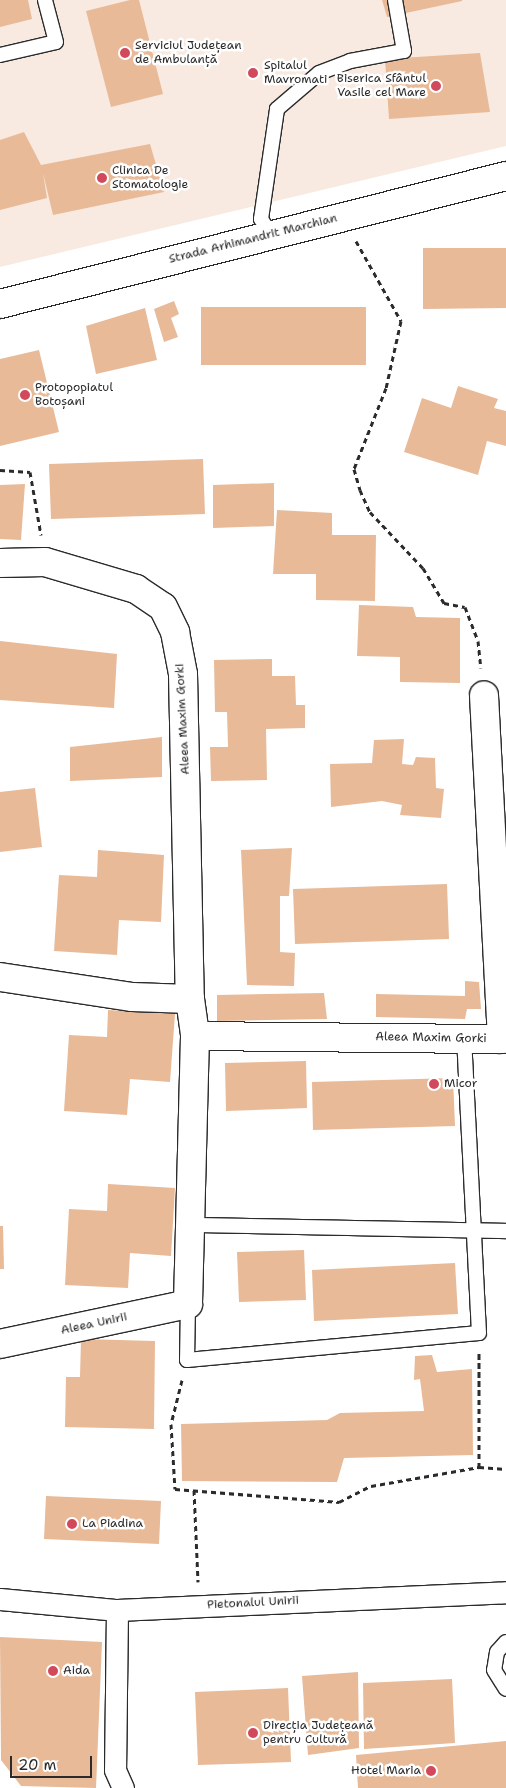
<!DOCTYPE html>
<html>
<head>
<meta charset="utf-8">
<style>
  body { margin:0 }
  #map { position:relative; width:506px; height:1788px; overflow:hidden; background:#fff; font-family:"Shantell Sans",sans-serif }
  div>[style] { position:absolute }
  .built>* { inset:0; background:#f8eae0 }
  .building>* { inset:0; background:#e8ba98 }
  .path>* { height:3px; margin-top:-1.5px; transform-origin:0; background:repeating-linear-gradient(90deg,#2b2b2b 0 5px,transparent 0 9px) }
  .roads { filter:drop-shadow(1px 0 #2b2b2b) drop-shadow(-1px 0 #2b2b2b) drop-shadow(0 1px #2b2b2b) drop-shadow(0 -1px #2b2b2b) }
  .service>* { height:14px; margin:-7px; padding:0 7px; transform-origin:7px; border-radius:7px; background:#fff }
  .pedestrian>* { height:21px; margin:-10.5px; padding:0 10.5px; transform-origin:10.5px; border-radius:10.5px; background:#fff }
  .minor>* { height:28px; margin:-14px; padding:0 14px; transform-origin:14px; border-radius:14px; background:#fff }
  .secondary>* { height:28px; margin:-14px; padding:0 14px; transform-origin:14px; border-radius:14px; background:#fff }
  .dots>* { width:14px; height:14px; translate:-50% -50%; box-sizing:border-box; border:2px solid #fff; border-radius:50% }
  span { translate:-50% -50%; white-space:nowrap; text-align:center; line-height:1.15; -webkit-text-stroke:5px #fff; paint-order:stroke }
  .poi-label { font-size:12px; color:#2b2b2b }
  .left { translate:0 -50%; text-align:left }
  .right { translate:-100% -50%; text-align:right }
  .street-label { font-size:12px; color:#2b2b2b }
  .scale { position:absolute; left:10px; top:1756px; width:82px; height:22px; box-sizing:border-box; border:2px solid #2b2b2b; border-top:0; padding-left:6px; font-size:15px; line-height:18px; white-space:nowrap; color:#2b2b2b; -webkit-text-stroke:4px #fff; paint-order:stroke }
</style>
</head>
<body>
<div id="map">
  <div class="built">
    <div style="clip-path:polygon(0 0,506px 0,506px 146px,0 267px)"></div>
  </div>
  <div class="building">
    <div style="clip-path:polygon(0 0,28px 0,32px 19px,0 27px)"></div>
    <div style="clip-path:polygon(130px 0,139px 0,163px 94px,111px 107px,86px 11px)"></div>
    <div style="clip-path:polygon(382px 0,462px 0,462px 1px,387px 17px)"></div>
    <div style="clip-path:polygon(480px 53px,490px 112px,389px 119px,385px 59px)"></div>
    <div style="clip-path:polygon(24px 132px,41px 165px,150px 144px,164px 192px,53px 215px,43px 173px,47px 198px,0 210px,0 140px)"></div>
    <div style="clip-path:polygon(423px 248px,506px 248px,506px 308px,423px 309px)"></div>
    <div style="clip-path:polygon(174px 301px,179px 314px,171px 318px,178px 337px,164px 342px,154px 309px)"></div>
    <div style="clip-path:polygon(201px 307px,366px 307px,366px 365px,201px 365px)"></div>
    <div style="clip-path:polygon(145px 308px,157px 360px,96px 374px,86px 326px)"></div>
    <div style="clip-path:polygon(39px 350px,59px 432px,0 446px,0 359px)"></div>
    <div style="clip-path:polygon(458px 386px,498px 399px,494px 408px,506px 411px,506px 446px,487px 441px,478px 475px,404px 452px,422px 398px,451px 408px)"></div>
    <div style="clip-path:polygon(203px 459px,205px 514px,51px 519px,49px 464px)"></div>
    <div style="clip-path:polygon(274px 483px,274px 526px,213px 528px,213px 485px)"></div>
    <div style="clip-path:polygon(25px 484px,21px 540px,0 539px,0 485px)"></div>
    <div style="clip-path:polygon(277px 510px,332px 513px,332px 535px,376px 535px,375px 601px,316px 600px,316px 574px,273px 574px)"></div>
    <div style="clip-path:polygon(359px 605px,413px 607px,416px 617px,460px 618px,460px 683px,400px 682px,400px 657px,357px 656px)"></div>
    <div style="clip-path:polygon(0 641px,117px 654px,114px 708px,0 700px)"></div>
    <div style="clip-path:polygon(272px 659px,272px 676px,295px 676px,296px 705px,305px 705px,305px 728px,266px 729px,267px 780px,211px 781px,210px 747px,228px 747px,227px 712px,215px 712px,214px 660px)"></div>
    <div style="clip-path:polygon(162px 737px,162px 777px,70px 781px,70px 747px)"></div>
    <div style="clip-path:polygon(404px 739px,402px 764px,413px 765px,416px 757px,435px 758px,436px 788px,444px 789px,441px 818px,400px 815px,402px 805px,382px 801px,331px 807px,330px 764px,372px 763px,374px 740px)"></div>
    <div style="clip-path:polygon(35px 788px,42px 847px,0 852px,0 792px)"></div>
    <div style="clip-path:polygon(292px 848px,289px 896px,280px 896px,280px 952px,295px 953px,294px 986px,247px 985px,241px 850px)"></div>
    <div style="clip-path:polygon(98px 850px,164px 855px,161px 922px,119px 920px,117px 955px,54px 951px,59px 875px,97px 877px)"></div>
    <div style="clip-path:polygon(447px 884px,449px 939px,295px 944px,293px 889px)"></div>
    <div style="clip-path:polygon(465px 981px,479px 982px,481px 1009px,467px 1009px,465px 1019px,376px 1017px,376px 994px,465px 996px)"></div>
    <div style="clip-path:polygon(324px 993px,327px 1019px,217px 1021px,217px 995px)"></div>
    <div style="clip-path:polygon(108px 1010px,175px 1014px,170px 1082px,130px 1079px,127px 1115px,64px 1111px,69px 1035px,107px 1037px)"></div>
    <div style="clip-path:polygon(306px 1061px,307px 1108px,226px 1111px,225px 1063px)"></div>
    <div style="clip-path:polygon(453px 1078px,455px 1126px,313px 1130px,312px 1082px)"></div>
    <div style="clip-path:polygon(108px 1184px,175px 1188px,171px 1256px,130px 1253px,128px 1288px,65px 1285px,69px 1209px,107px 1211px)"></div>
    <div style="clip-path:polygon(0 1226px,3px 1226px,4px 1269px,0 1269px)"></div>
    <div style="clip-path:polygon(304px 1250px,306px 1300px,239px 1302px,237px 1252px)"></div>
    <div style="clip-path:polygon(455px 1263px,458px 1314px,314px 1321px,312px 1270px)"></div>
    <div style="clip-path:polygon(81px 1339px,155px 1341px,154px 1429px,65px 1427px,66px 1377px,80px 1377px)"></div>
    <div style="clip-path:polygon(432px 1355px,437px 1372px,472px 1369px,473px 1455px,344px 1458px,337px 1482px,182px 1481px,181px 1424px,327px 1420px,340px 1413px,424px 1411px,420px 1379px,414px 1380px,415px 1356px)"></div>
    <div style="clip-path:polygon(46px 1496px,161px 1501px,159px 1544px,44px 1539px)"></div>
    <div style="clip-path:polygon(0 1637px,102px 1642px,96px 1788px,21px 1786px,1px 1760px)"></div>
    <div style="clip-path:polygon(358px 1672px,359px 1748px,308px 1755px,302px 1676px)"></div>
    <div style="clip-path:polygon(452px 1679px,455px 1743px,364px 1749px,363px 1683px)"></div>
    <div style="clip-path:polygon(288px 1688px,291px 1762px,198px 1765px,195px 1692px)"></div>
    <div style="clip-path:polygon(506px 1741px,506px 1788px,358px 1788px,356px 1755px)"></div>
  </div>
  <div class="path">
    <div style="left:356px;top:241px;width:92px;rotate:60.6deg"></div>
    <div style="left:401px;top:321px;width:69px;rotate:102.6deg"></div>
    <div style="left:386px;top:388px;width:87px;rotate:111.6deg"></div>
    <div style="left:354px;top:469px;width:22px;rotate:74deg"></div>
    <div style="left:360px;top:490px;width:24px;rotate:66deg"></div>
    <div style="left:370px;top:512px;width:77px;rotate:46.6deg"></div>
    <div style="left:423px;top:568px;width:41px;rotate:59deg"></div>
    <div style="left:444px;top:603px;width:21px;rotate:11deg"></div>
    <div style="left:465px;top:607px;width:36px;rotate:69deg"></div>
    <div style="left:478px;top:641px;width:27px;rotate:84deg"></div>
    <div style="left:0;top:470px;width:30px;rotate:4deg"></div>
    <div style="left:30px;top:472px;width:64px;rotate:80.1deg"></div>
    <div style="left:182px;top:1380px;width:45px;rotate:104deg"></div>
    <div style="left:171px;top:1424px;width:65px;rotate:86.5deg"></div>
    <div style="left:175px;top:1489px;width:165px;rotate:4.5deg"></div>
    <div style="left:339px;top:1502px;width:36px;rotate:-27deg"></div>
    <div style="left:371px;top:1486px;width:110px;rotate:-10deg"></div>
    <div style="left:479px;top:1467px;width:27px;rotate:4deg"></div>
    <div style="left:479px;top:1467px;width:114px;rotate:-90deg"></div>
    <div style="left:194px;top:1490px;width:92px;rotate:87.5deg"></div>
  </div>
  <div class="roads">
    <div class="service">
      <div style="left:0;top:55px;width:57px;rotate:-13.1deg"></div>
      <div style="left:56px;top:42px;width:43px;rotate:-104.7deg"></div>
      <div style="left:271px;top:235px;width:19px;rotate:-122deg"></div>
      <div style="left:261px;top:219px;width:111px;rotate:-81.7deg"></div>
      <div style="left:277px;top:109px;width:55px;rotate:-40.6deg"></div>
      <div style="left:319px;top:73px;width:33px;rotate:-21deg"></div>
      <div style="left:350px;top:61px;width:55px;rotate:-10.5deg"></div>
      <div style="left:404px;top:51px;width:52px;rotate:-100deg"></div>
      <div style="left:192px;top:1225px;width:314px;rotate:1.1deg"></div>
      <div style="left:188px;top:1304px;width:56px;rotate:91deg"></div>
      <div style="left:187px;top:1360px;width:293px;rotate:-5.3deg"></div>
      <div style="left:479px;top:1333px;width:295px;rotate:-92.9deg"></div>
      <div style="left:506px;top:1642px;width:13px;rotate:132deg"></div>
      <div style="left:497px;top:1652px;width:18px;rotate:99deg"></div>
      <div style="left:494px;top:1670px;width:22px;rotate:58deg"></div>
    </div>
    <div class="pedestrian">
      <div style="left:0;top:1599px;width:118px;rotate:5.4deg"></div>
      <div style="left:117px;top:1610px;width:389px;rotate:-2.6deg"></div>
      <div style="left:117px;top:1610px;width:160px;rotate:90.7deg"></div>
      <div style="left:115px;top:1770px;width:20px;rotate:66deg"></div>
    </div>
    <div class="minor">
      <div style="left:0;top:563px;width:45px;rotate:-1.3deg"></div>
      <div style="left:45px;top:562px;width:95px;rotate:16.5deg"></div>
      <div style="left:136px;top:589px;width:32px;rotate:34deg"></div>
      <div style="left:163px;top:607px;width:28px;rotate:64deg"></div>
      <div style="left:175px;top:632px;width:43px;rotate:79.2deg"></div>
      <div style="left:183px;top:674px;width:325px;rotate:88.8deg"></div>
      <div style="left:190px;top:999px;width:37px;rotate:82deg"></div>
      <div style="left:195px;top:1036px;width:268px;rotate:91.5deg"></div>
      <div style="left:188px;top:1304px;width:192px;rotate:168deg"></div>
      <div style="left:0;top:977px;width:134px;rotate:8.6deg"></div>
      <div style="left:132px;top:997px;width:58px;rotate:2deg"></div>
      <div style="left:195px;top:1036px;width:307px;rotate:0.6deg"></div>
      <div style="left:502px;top:1039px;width:344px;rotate:-93deg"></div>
    </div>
    <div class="secondary">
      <div style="left:0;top:304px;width:522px;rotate:-14.2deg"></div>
    </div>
  </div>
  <div class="dots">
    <div style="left:125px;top:53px;background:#d1495b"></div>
    <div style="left:253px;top:73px;background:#d1495b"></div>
    <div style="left:436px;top:86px;background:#d1495b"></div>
    <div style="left:102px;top:178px;background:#d1495b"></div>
    <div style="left:25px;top:395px;background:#d1495b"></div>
    <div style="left:434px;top:1084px;background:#d1495b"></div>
    <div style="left:72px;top:1524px;background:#d1495b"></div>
    <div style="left:53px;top:1671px;background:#d1495b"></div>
    <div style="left:253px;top:1733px;background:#d1495b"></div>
    <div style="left:431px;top:1771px;background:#d1495b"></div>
  </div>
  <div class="poi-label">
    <span class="left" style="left:135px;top:53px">Serviciul Județean<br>de Ambulanță</span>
    <span class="left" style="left:264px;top:73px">Spitalul<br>Mavromati</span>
    <span class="right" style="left:426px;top:86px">Biserica Sfântul<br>Vasile cel Mare</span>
    <span class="left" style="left:112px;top:178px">Clinica De<br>Stomatologie</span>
    <span class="left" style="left:35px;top:395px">Protopopiatul<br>Botoșani</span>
    <span class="left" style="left:444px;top:1084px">Micor</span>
    <span class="left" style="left:82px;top:1524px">La Piadina</span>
    <span class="left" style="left:63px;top:1671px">Aida</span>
    <span class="left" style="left:263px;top:1733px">Direcția Județeană<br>pentru Cultură</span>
    <span class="right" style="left:421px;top:1771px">Hotel Maria</span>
  </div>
  <div class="street-label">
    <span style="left:253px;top:239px;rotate:-14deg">Strada Arhimandrit Marchian</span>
    <span style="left:183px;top:719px;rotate:-93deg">Aleea Maxim Gorki</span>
    <span style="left:431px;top:1038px;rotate:1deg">Aleea Maxim Gorki</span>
    <span style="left:94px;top:1324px;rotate:-12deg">Aleea Unirii</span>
    <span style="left:253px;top:1603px;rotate:-3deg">Pietonalul Unirii</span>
  </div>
  <div class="scale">20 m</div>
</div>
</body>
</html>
